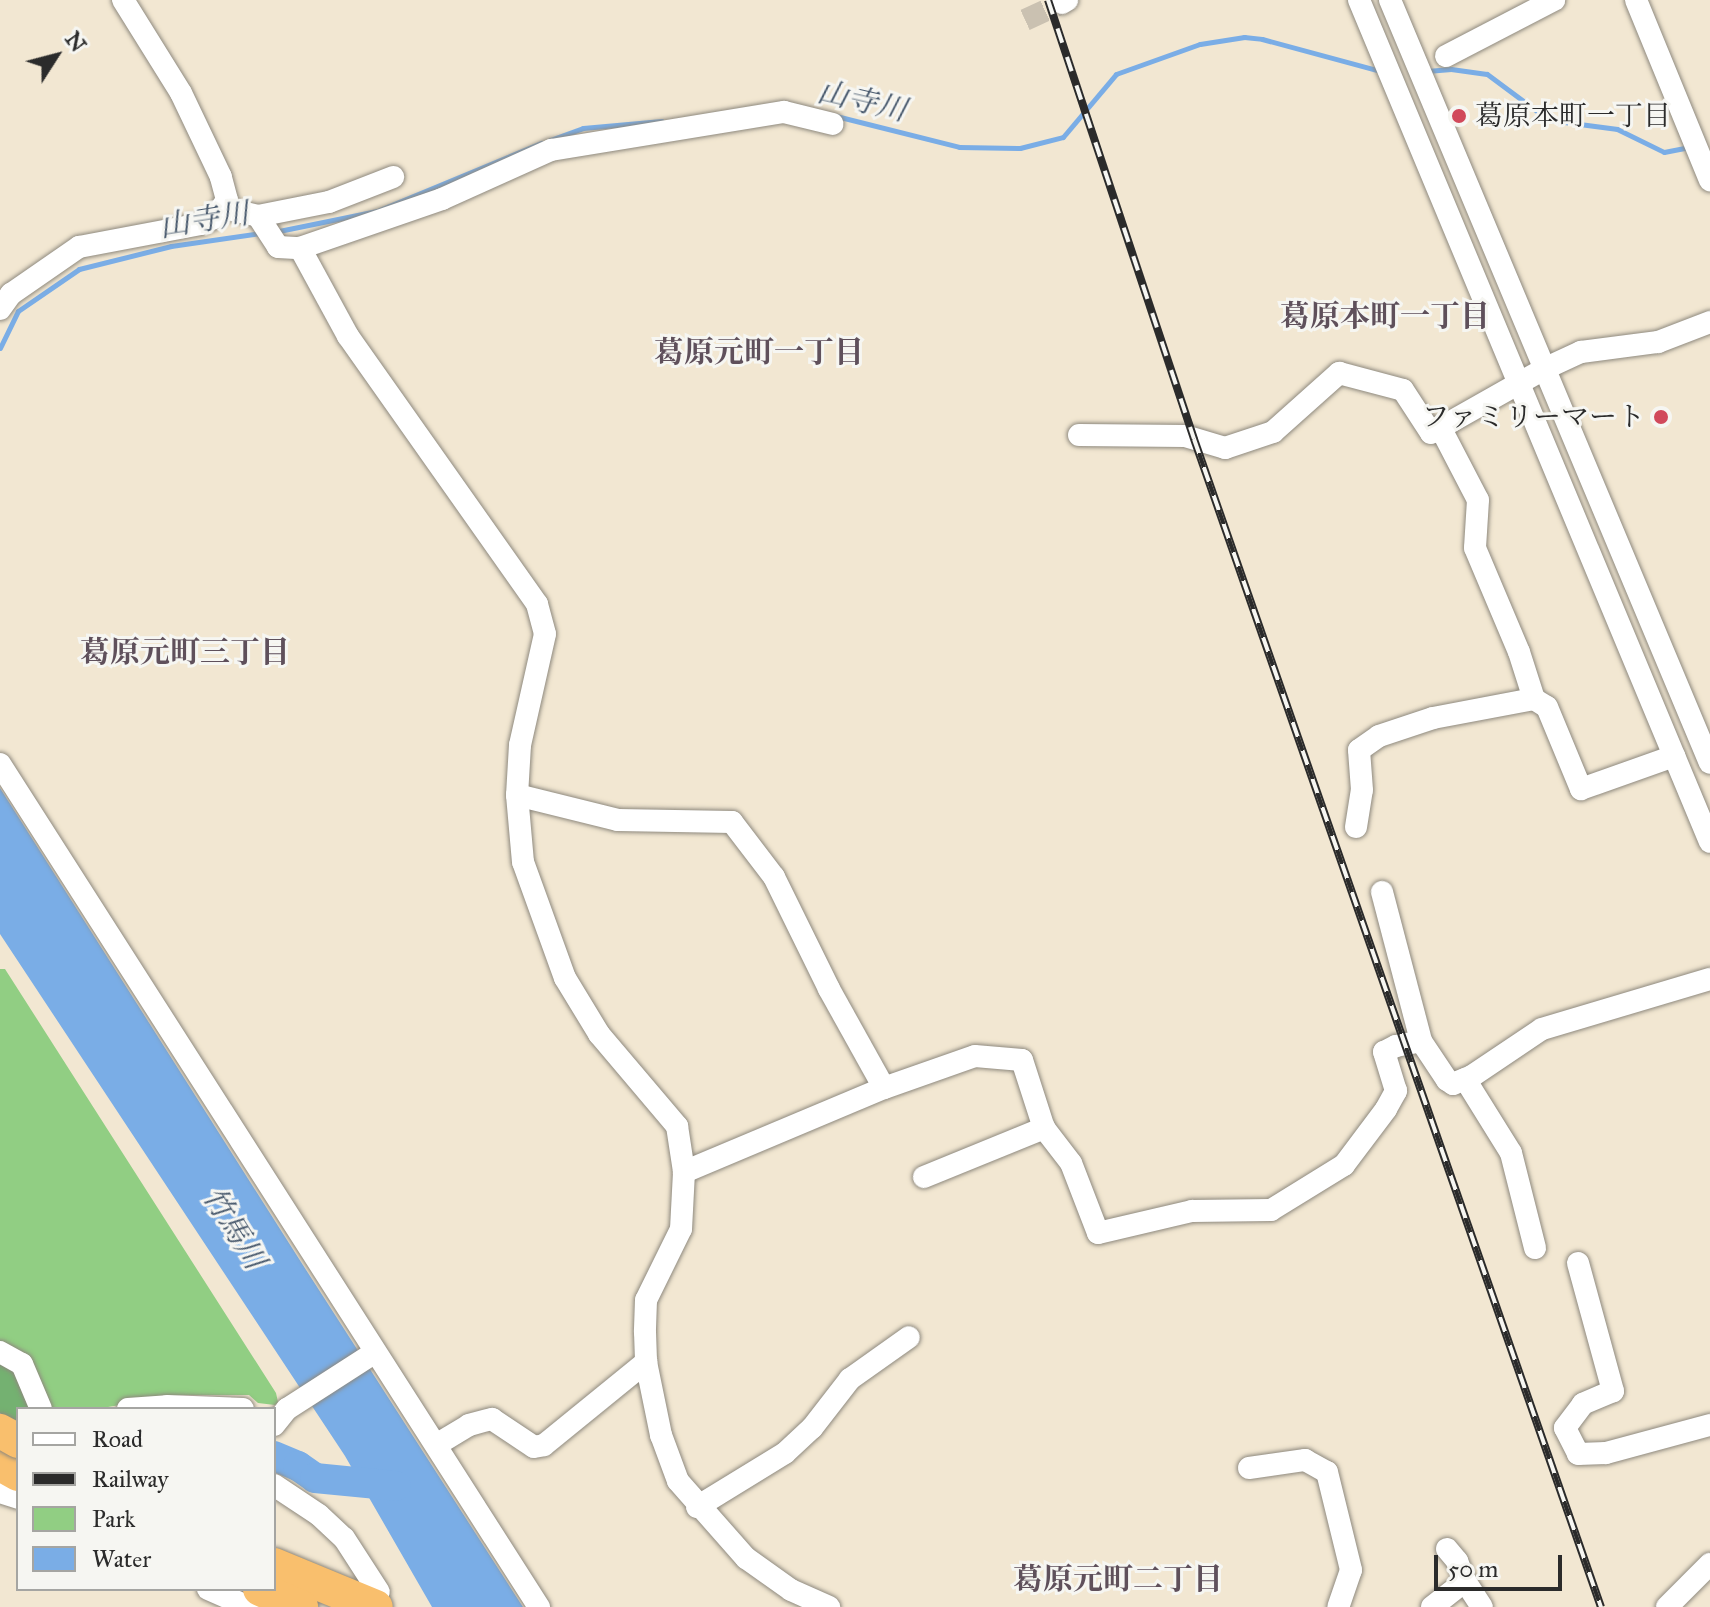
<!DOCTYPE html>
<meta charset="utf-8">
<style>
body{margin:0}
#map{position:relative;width:1710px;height:1607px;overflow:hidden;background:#f2e7d2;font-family:"IM FELL Great Primer","Noto Serif JP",serif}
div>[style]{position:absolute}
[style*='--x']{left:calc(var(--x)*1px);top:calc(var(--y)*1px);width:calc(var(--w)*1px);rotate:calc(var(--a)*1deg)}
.green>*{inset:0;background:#91ce83}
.forest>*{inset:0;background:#74b171}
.water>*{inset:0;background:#7aade6}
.stream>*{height:5px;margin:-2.5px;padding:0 2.5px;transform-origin:2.5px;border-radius:2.5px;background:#7aade6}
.river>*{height:30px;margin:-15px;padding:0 15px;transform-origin:15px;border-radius:15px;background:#7aade6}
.minor-tunnel>*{height:22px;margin-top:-11px;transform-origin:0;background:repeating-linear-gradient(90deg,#cac1b1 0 22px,transparent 0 33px)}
.roads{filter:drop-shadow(0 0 2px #8e897e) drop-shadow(0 0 2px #8e897e)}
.minor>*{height:22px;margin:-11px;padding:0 11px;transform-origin:11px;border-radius:11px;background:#fff}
.highway>*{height:34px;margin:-17px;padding:0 17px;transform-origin:17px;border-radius:17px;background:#f9bf6d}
.rail>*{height:8px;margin-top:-4px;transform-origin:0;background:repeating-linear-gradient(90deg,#f6f6f2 0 15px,#2b2b2b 0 30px);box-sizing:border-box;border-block:2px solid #2b2b2b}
.bridges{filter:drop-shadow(0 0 2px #8e897e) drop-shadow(0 0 2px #8e897e)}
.highway-bridge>*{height:34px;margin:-17px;padding:0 17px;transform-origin:17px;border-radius:17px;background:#f9bf6d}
.dots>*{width:22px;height:22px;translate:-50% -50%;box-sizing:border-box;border:4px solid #f6f6f2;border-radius:50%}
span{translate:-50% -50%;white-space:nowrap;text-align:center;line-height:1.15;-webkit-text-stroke:6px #f6f6f2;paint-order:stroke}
.poi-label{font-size:28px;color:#2b2b2b}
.left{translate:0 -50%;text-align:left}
.right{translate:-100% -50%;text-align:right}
.water-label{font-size:30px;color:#47586c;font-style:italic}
.neighbourhood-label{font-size:30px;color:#5f505b;font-weight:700}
.legend{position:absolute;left:16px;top:1407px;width:260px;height:184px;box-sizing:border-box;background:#f6f6f2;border:2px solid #a5a5a2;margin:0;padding:10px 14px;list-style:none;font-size:24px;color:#2b2b2b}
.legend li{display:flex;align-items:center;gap:16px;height:40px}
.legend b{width:40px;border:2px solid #a5a5a2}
.north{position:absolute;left:16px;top:16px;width:80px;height:80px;-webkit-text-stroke:6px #f6f6f2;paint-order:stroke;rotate:54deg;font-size:22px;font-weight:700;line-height:32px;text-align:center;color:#2b2b2b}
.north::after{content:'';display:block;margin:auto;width:28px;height:36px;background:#2b2b2b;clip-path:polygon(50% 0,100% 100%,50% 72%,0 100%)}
.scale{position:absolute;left:1434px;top:1555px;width:128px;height:36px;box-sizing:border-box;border:4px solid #2b2b2b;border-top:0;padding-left:10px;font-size:24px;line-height:28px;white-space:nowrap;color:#2b2b2b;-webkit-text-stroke:6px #f6f6f2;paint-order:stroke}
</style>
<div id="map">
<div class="green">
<i style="clip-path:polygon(0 969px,5px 969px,276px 1393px,278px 1402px,275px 1405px,258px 1403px,249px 1395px,181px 1395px,96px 1409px,51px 1409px,0 1346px)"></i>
</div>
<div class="forest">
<i style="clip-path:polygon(0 1359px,16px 1368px,33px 1409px,18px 1409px,18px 1423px,0 1413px)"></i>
</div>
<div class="water">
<i style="clip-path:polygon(0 788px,301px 1262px,523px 1607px,432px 1607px,345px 1456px,0 934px)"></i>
</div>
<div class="stream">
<i style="--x:1427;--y:71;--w:24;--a:-5"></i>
<i style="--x:1451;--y:69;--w:36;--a:8"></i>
<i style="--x:1487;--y:74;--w:77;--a:36.6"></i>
<i style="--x:1549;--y:120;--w:69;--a:7.5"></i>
<i style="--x:1617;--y:129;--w:52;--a:26.1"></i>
<i style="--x:1664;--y:152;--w:26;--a:-11"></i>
<i style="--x:836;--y:116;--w:127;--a:14.1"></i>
<i style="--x:959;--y:147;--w:61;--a:0.9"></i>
<i style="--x:1020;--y:148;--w:44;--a:-14.3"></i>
<i style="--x:1063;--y:137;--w:82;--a:-49.9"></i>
<i style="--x:1116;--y:74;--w:89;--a:-19.7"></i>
<i style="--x:1200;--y:44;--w:45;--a:-9"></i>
<i style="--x:1244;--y:37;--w:18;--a:6"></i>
<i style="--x:1262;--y:39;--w:123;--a:15.1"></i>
<i style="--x:550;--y:140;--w:35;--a:-20"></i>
<i style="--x:583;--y:128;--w:79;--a:-5.1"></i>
<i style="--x:274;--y:232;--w:105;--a:-11.5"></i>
<i style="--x:377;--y:211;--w:178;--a:-22.5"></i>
<i style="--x:0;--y:348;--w:41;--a:-64.1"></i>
<i style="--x:18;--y:311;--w:74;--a:-34.5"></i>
<i style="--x:79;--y:269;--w:95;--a:-14"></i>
<i style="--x:171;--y:246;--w:90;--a:-8.3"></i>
</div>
<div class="river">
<i style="--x:274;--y:1456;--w:26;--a:23"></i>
<i style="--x:298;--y:1466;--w:21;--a:35"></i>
<i style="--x:315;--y:1478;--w:81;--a:5.6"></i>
</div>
<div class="minor-tunnel">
<i style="--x:1025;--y:20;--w:41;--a:-24.7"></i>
</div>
<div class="roads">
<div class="minor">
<i style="--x:1359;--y:0;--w:912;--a:67.37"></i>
<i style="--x:1390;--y:0;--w:827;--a:67.25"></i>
<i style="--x:1636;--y:0;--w:195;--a:67.7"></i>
<i style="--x:1062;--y:3;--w:6;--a:-31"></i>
<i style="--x:1446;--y:56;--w:122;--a:-27.4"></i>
<i style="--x:224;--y:208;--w:35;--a:13"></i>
<i style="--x:258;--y:216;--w:37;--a:57"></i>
<i style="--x:278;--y:247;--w:22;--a:3"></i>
<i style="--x:300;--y:248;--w:150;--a:-19"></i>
<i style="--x:442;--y:199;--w:120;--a:-24.2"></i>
<i style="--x:551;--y:150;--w:236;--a:-9.3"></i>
<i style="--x:784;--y:112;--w:50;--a:13.8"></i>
<i style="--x:258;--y:216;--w:72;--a:-11.2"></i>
<i style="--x:329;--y:202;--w:69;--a:-21.3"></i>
<i style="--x:300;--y:248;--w:100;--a:61.4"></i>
<i style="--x:348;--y:336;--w:328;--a:54.8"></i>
<i style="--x:537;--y:604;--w:31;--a:75"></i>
<i style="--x:545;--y:634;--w:114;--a:102.7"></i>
<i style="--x:520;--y:745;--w:50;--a:93.4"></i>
<i style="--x:517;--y:795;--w:67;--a:84.9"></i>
<i style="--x:523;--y:862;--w:123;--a:70.1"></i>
<i style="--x:565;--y:978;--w:66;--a:58.7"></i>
<i style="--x:599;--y:1034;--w:121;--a:49.7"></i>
<i style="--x:677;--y:1126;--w:47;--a:81.3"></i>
<i style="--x:684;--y:1172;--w:57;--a:93"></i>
<i style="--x:681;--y:1229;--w:79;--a:116.2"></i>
<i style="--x:646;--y:1300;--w:32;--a:92"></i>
<i style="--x:645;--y:1332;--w:30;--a:88"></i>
<i style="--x:646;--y:1362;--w:75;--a:78.4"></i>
<i style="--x:661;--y:1435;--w:49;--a:69.7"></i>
<i style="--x:678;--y:1481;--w:103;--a:48.6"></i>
<i style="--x:746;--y:1558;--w:55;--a:35.4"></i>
<i style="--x:791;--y:1590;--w:42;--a:24.1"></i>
<i style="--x:0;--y:309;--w:19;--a:-54"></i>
<i style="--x:11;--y:294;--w:83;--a:-34.7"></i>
<i style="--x:79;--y:247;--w:124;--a:-10.7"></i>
<i style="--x:201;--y:224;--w:14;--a:-25"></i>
<i style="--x:214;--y:218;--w:22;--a:-54"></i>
<i style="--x:227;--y:200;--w:24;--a:-105"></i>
<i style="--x:221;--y:177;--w:93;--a:-115.5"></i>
<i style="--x:181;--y:93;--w:110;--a:-121.9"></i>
<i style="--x:1440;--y:427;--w:82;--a:62.5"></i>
<i style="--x:1478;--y:500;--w:48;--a:93.6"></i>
<i style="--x:1475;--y:548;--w:113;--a:67.1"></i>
<i style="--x:1519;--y:652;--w:49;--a:72.3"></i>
<i style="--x:1534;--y:699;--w:15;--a:32"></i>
<i style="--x:1547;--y:707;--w:89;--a:67.5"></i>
<i style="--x:1581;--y:789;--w:99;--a:-19.5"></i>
<i style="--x:1079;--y:435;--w:106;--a:0.5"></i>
<i style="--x:1185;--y:436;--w:42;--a:16.7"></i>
<i style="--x:1225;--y:448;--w:51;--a:-18.4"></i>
<i style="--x:1273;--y:432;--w:89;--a:-41.8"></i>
<i style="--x:1339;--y:373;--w:66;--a:14.9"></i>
<i style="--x:1403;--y:390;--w:51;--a:56.9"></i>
<i style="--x:1431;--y:433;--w:130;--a:-29.5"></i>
<i style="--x:1544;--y:369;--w:41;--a:-24.7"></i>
<i style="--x:1581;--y:352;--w:78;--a:-7.4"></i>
<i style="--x:1658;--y:342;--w:56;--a:-21"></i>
<i style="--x:0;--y:764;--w:1001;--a:57.41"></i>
<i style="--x:517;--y:795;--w:104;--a:13.9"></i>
<i style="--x:618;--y:820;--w:114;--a:1"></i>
<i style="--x:732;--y:822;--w:69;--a:52.6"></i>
<i style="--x:774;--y:877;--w:125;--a:63.8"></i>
<i style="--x:829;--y:989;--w:113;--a:60.9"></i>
<i style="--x:1356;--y:827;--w:37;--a:-81"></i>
<i style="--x:1362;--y:790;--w:40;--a:-94.3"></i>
<i style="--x:1359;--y:750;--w:24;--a:-35"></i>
<i style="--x:1379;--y:736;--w:57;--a:-18.4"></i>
<i style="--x:1433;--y:718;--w:103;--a:-10.7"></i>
<i style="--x:1382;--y:892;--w:154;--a:75.3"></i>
<i style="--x:1465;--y:1079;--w:87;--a:58.1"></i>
<i style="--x:1511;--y:1153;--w:98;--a:75.8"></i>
<i style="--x:684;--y:1172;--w:217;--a:-22.8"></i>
<i style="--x:884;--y:1088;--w:96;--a:-19.4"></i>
<i style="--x:975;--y:1056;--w:47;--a:4.9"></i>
<i style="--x:1022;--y:1060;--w:71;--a:72.1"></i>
<i style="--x:1044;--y:1128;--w:44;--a:52.4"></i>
<i style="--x:1071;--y:1163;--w:75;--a:68.9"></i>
<i style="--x:1098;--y:1233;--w:97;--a:-13.2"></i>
<i style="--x:1192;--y:1211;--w:79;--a:-0.7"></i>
<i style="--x:1271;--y:1210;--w:86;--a:-31.7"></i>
<i style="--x:1344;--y:1165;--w:70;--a:-53.1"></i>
<i style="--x:1386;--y:1109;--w:21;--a:-61"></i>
<i style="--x:1396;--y:1091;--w:41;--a:-107.1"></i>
<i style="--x:1384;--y:1052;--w:13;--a:-27"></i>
<i style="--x:1396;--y:1046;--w:25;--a:-11"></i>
<i style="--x:1421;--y:1041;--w:47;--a:56.3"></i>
<i style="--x:1447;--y:1080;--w:7;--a:34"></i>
<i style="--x:1453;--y:1084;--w:21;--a:-23"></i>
<i style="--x:1472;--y:1076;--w:84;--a:-33.9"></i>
<i style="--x:1542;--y:1029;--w:175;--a:-16.6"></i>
<i style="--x:924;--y:1177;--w:130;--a:-22.2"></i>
<i style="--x:1578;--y:1263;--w:133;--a:74.7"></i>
<i style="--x:1613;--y:1391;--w:33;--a:157"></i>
<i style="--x:1583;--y:1404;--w:30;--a:127"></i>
<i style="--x:1565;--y:1428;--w:29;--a:63"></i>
<i style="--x:1578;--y:1454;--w:28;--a:-2"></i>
<i style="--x:1606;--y:1453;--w:108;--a:-15.1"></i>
<i style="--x:0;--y:1352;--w:25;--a:29"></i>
<i style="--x:22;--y:1364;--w:49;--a:67.1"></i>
<i style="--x:128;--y:1409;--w:39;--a:-4"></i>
<i style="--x:167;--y:1406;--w:76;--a:2.3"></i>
<i style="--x:274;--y:1425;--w:21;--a:-51"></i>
<i style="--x:287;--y:1409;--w:103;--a:-32.8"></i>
<i style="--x:436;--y:1445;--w:39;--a:-31"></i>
<i style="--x:469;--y:1425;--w:24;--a:-15"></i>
<i style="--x:492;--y:1419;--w:50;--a:33.7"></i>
<i style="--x:534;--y:1447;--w:10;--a:-11"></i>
<i style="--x:544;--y:1445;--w:132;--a:-39.1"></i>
<i style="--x:1249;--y:1468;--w:57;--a:-8.1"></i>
<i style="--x:1305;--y:1460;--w:25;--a:29"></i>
<i style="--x:1327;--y:1472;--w:101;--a:76.2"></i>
<i style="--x:1351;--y:1570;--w:39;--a:109"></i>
<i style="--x:274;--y:1485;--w:54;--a:33.7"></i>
<i style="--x:319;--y:1515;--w:34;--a:43"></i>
<i style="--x:344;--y:1538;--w:64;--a:57.1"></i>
<i style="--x:0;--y:1492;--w:19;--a:18"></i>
<i style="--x:697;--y:1507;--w:103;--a:-31.5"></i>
<i style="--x:785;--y:1453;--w:37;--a:-43"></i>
<i style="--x:812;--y:1428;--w:62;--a:-52.2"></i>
<i style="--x:850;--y:1379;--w:72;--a:-35.4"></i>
<i style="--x:1447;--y:1549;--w:16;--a:50"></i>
<i style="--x:1457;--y:1561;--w:22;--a:68"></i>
<i style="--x:208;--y:1589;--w:45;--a:23.7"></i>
<i style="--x:1432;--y:1607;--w:42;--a:-38.2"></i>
<i style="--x:1465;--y:1581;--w:31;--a:57"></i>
<i style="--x:1667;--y:1607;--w:61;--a:-45"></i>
</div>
<div class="highway">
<i style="--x:0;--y:1464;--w:21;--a:29"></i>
<i style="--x:274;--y:1565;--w:110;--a:22.4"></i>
<i style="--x:260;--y:1589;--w:45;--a:23.7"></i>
</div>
</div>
<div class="rail">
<i style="--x:1048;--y:0;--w:463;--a:71.6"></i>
<i style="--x:1194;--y:439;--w:1237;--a:70.79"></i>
</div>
<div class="bridges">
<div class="highway-bridge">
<i style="--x:0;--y:1431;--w:21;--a:29"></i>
</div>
</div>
<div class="dots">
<i style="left:1459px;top:116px;background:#d1495b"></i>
<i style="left:1661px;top:417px;background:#d1495b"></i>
</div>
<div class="poi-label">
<span class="left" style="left:1475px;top:116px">葛原本町一丁目</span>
<span class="right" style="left:1645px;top:417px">ファミリーマート</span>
</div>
<div class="water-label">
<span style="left:862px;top:101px;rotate:13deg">山寺川</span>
<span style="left:204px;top:220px;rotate:-9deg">山寺川</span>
<span style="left:234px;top:1228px;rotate:58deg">竹馬川</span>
</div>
<div class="neighbourhood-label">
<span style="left:1385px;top:316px">葛原本町一丁目</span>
<span style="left:759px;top:352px">葛原元町一丁目</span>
<span style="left:185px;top:652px">葛原元町三丁目</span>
<span style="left:1118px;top:1579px">葛原元町二丁目</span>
</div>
<ul class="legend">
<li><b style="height:10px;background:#fff"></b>Road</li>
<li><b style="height:10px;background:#2b2b2b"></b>Railway</li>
<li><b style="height:22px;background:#91ce83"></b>Park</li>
<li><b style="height:22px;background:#7aade6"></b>Water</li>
</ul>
<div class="north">N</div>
<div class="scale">50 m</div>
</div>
